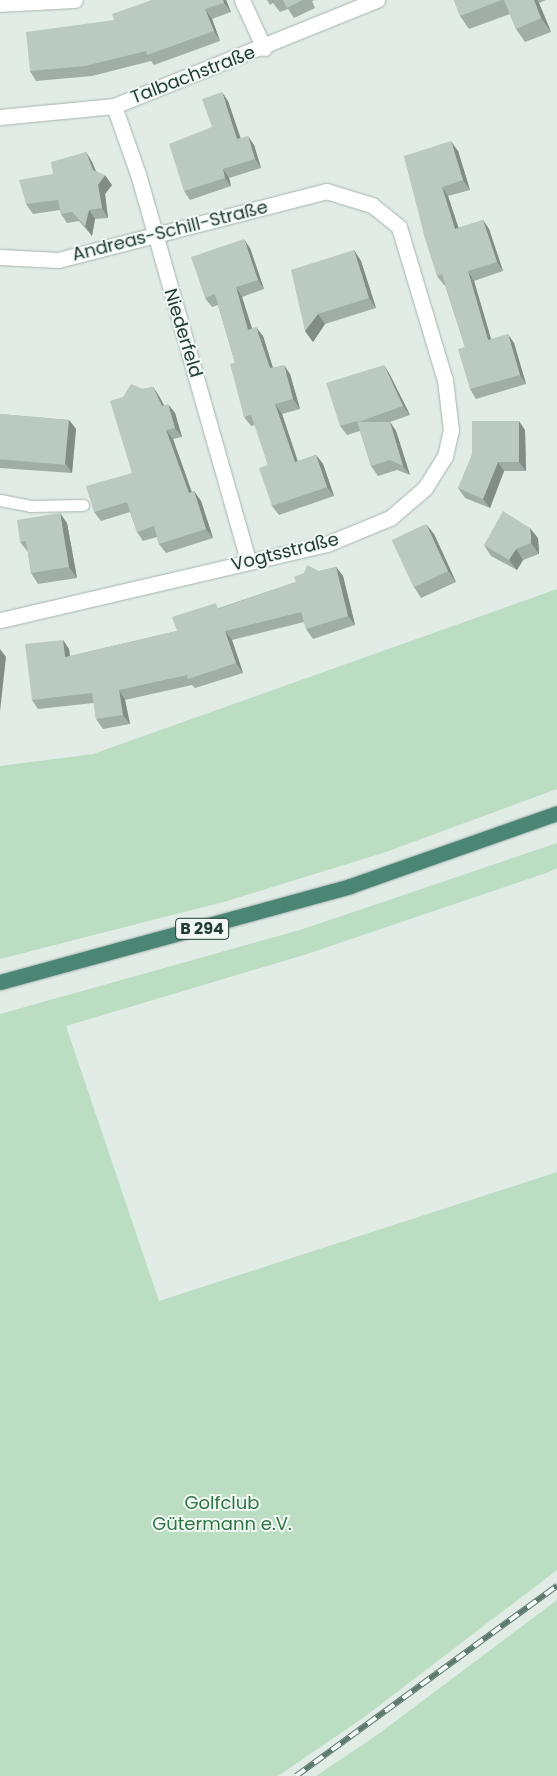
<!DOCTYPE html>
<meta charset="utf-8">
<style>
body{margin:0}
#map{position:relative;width:557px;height:1776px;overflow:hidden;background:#e2ece7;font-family:Poppins,sans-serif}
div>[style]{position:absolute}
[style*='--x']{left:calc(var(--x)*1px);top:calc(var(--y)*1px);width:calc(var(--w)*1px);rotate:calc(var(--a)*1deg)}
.green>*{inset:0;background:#bbddc1}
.roads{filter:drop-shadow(0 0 1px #a5b4ae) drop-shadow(0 0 1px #a5b4ae)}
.service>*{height:11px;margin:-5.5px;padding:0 5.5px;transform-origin:5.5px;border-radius:5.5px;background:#fff}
.minor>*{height:15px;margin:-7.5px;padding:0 7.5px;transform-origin:7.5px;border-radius:7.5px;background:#fff}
.tertiary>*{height:15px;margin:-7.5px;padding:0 7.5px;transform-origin:7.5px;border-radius:7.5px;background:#fff}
.trunk>*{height:15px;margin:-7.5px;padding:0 7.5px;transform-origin:7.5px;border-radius:7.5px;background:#4a8673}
.rail>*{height:5.5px;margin-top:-2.75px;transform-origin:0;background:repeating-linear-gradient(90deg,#f2f9f5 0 11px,#5c796f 0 22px);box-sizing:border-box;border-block:1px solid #5c796f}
.wall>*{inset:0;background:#a0aea7}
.shaded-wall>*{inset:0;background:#828d88}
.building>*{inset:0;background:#bacac2;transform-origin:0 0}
span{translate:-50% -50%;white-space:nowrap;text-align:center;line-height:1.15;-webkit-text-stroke:4px #f2f9f5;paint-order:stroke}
.shield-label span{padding:1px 4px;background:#f2f9f5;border:1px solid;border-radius:4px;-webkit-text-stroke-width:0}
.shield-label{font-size:16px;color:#223d34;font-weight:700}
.street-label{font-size:18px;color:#223d34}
.park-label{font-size:18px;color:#2c7442}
</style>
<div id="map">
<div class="green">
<i style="clip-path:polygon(557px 589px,557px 789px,386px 852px,227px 901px,0 959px,0 766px,93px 754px)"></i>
<i style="clip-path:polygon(557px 843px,557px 868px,549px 872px,304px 955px,66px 1026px,159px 1301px,557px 1172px,557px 1570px,363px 1718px,278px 1776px,0 1776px,0 1014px,303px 929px)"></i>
<i style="clip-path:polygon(557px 1600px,557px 1776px,316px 1776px,377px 1735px)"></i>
</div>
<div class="roads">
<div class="service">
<i style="--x:0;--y:500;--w:31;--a:11"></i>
<i style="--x:30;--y:506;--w:53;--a:-1.1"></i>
</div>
<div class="minor">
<i style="--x:242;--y:0;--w:53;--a:65.4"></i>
<i style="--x:0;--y:4;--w:75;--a:-3.1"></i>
<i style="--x:114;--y:106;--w:72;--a:70.6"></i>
<i style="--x:138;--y:174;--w:402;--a:74.1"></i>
<i style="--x:0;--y:257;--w:58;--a:3"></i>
<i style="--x:58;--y:260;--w:277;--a:-14.4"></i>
<i style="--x:326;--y:191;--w:48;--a:16.9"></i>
<i style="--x:372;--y:205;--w:35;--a:39"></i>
<i style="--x:399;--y:227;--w:160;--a:73.3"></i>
<i style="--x:445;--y:380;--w:50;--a:83.2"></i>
<i style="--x:451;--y:430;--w:27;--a:103"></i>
<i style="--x:445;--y:456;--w:38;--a:122"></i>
<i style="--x:425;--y:488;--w:46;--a:139.4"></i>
<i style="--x:390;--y:518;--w:68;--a:157.6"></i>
<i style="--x:327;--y:544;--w:336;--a:166.9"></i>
</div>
<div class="tertiary">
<i style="--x:0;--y:117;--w:115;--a:-5.5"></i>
<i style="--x:114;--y:106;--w:284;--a:-22"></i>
</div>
<div class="trunk">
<i style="--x:0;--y:982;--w:363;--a:-15.3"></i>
<i style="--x:350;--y:886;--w:219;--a:-19.4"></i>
</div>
</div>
<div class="rail">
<i style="--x:296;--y:1776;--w:323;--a:-36.1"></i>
</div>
<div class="wall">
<i style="clip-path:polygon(152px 0,226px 0,231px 12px,212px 19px,220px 41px,154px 65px,151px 61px,92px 76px,36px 81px,30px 71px,114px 20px)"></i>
<i style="clip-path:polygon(267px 0,315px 0,312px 1px,315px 8px,294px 18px,288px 9px,280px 12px,273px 3px,270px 5px)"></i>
<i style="clip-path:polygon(454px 0,546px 0,539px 3px,551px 32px,525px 42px,516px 29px,510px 14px,469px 29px,460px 16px)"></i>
<i style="clip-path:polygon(228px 101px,240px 138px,254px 145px,261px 168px,229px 178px,231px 186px,190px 200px,184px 191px,212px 127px)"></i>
<i style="clip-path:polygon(458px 151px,470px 190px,448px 196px,458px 228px,483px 220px,489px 229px,503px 271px,474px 281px,491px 339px,514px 343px,526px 384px,476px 399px,470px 389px,465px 347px,445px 285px,444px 285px,437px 276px,404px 156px)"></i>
<i style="clip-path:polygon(86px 152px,92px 162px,96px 171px,112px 185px,105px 194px,108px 218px,95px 219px,92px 236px,79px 221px,67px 223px,61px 214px,60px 210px,33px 214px,26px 204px,53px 174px)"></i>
<i style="clip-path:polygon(250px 248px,264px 289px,242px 297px,252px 328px,263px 336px,273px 368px,290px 374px,300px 409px,282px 414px,298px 461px,316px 455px,323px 464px,334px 496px,279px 515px,272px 506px,268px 465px,255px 425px,251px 426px,244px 417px,235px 363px,218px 305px,212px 307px,205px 298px)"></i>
<i style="clip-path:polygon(354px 250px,361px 261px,376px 308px,325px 324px,313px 342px,305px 331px)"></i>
<i style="clip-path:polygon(384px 365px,390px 375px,410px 415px,390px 422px,396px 431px,410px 475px,397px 470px,378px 476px,371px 466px,360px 431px,347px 435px,340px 426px)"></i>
<i style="clip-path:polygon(153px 387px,159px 396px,164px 405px,175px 413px,182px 437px,173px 439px,192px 492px,194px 491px,201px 501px,213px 538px,166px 553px,159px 544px,157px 537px,143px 541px,137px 532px,130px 512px,101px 521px,94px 512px,132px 473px,143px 389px)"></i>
<i style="clip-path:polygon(0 414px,69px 420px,76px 429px,72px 473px,0 468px)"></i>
<i style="clip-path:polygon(525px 430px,526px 471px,504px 471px,490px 508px,465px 498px,458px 488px)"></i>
<i style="clip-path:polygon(67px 523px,77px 578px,38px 584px,31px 573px,28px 552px,20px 542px)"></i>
<i style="clip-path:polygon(434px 534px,456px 582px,421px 598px,414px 587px)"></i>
<i style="clip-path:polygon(538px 538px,539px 554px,523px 560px,517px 570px,491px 556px,484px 545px)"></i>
<i style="clip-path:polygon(336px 567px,343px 576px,355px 625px,313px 639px,306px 629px,304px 622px,232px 640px,243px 673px,195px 688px,192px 685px,125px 700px,130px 724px,103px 729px,96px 719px,94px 703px,38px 709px,32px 700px,63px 640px,69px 649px,70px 656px,177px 631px,219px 608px,296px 582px,319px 571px)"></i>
</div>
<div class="shaded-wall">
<i style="clip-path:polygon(223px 0,226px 0,231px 12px,224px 3px)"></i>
<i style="clip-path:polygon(534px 0,537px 0,539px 3px,551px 32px,541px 18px)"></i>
<i style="clip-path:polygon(205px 9px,212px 19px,220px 41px,214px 31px)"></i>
<i style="clip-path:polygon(222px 92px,228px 101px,244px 148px,237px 139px)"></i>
<i style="clip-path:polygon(248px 136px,254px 145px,261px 168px,255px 159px)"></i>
<i style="clip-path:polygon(451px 141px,458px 151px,470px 190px,463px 180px)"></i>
<i style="clip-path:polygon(86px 152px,92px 162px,99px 179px,93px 170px)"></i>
<i style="clip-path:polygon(223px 169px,229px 178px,231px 186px,225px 178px)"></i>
<i style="clip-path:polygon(105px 175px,112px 185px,105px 194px,108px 218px,102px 208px,98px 185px)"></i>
<i style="clip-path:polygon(442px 187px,448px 196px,462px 238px,455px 229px)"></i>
<i style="clip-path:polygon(89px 210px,95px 219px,92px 236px,85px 226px)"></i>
<i style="clip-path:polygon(483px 220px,489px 229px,503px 271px,497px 262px)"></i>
<i style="clip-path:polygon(244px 239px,250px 248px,264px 289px,258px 280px)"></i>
<i style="clip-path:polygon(354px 250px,361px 261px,376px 308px,369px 298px)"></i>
<i style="clip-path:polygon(468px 271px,474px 281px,494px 349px,488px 340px)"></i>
<i style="clip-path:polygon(236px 287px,242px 297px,255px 339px,248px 330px)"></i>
<i style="clip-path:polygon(318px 314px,325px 324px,313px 342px,305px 331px)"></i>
<i style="clip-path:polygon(256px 327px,263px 336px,276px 378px,270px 368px)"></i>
<i style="clip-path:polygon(508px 334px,514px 343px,526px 384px,520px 375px)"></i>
<i style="clip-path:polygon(284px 365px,290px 374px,300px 409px,293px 399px)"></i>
<i style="clip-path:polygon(384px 365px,390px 375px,410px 415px,403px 406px)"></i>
<i style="clip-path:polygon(153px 387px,159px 396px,169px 415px,162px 406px)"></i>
<i style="clip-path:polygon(168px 404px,175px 413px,182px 437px,175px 428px)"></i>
<i style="clip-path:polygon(275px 404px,282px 414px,301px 472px,295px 462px)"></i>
<i style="clip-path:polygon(69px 420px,76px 429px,72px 473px,65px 463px)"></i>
<i style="clip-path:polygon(519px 421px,525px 430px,526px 471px,519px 462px)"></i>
<i style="clip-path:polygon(390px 422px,396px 431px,410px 475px,403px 466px)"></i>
<i style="clip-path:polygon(166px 430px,173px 439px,195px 502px,189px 493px)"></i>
<i style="clip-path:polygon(316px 455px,323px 464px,334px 496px,327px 487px)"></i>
<i style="clip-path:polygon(498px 462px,504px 471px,490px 508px,483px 499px)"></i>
<i style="clip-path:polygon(194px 491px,201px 501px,213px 538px,206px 529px)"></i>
<i style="clip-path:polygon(60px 513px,67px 523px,77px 578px,69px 567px)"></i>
<i style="clip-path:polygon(426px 524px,434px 534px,456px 582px,448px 571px)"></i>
<i style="clip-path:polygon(530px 528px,538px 538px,539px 554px,531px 543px)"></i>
<i style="clip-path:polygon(516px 549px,523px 560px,517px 570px,509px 560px)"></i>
<i style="clip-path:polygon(336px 567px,343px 576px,355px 625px,348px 616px)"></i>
<i style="clip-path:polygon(225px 631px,232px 640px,243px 673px,236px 663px)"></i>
<i style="clip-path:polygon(63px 640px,69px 649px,71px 666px,65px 657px)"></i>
<i style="clip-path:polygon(0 649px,6px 657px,0 711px)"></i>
<i style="clip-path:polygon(119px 690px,125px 700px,130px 724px,123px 715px)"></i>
</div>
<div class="building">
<i style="clip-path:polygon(152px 0,223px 0,224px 3px,205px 9px,214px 31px,147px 55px,146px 51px,85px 66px,30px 71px,26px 32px,114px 20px,112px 14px)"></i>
<i style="clip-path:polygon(283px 0,302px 0,287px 8px)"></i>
<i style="clip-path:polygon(454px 0,502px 0,460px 16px)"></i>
<i style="clip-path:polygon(504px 0,534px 0,541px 18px,516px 29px)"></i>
<i style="clip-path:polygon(222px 92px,237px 139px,248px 136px,255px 159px,223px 169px,225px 178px,184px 191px,169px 144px,212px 127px,202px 99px)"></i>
<i style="clip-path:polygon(451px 141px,463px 180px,442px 187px,455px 229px,483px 220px,497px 262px,468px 271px,488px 340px,508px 334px,520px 375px,470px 389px,458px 349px,465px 347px,442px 274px,437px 276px,425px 239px,404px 156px)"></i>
<i style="clip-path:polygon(86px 152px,93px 170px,105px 175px,98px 185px,102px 208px,89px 210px,85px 226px,72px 212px,61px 214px,58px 200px,26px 204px,19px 180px,53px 174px,51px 162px)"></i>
<i style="clip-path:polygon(244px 239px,258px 280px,236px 287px,248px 330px,256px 327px,270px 368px,284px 365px,293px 399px,275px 404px,295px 462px,316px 455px,327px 487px,272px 506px,259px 468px,268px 465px,251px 415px,244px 417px,230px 364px,235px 363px,215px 294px,205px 298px,191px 257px)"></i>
<i style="clip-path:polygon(354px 250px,369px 298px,318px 314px,305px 331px,291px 270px)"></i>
<i style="clip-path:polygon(384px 365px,403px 406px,358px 422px,390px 422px,403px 466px,390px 460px,371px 466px,357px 421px,340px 426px,326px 383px)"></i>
<i style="clip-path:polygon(131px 384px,143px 389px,153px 387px,162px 406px,168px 404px,175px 428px,166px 430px,189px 493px,194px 491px,206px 529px,159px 544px,154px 526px,137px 532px,127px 502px,94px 512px,86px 486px,132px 473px,110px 401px,123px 397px)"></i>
<i style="left:0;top:414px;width:69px;height:45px;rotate:5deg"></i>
<i style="clip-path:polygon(472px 421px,519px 421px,519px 462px,498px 462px,483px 499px,458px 488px,472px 454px)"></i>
<i style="clip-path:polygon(503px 511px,530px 528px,531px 543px,516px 549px,509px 560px,484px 545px)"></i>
<i style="clip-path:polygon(60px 513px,69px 567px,31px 573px,26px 541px,20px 542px,17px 520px)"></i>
<i style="left:426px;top:524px;width:52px;height:38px;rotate:65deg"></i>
<i style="clip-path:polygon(307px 565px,319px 571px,336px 567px,348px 616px,306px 629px,301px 612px,225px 631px,236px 663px,188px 679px,187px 675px,119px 690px,123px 715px,96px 719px,92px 693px,32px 700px,25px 644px,63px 640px,65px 657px,177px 631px,172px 617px,216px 603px,218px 609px,296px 582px,294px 577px,304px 573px)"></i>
</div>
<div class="shield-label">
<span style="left:202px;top:929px">B 294</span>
</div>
<div class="street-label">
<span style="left:193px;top:75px;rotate:-21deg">Talbachstraße</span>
<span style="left:170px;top:231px;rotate:-14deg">Andreas-Schill-Straße</span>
<span style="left:183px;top:333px;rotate:73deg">Niederfeld</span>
<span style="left:285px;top:552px;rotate:-14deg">Vogtsstraße</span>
</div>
<div class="park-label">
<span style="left:222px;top:1514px">Golfclub<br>Gütermann e.V.</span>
</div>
</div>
